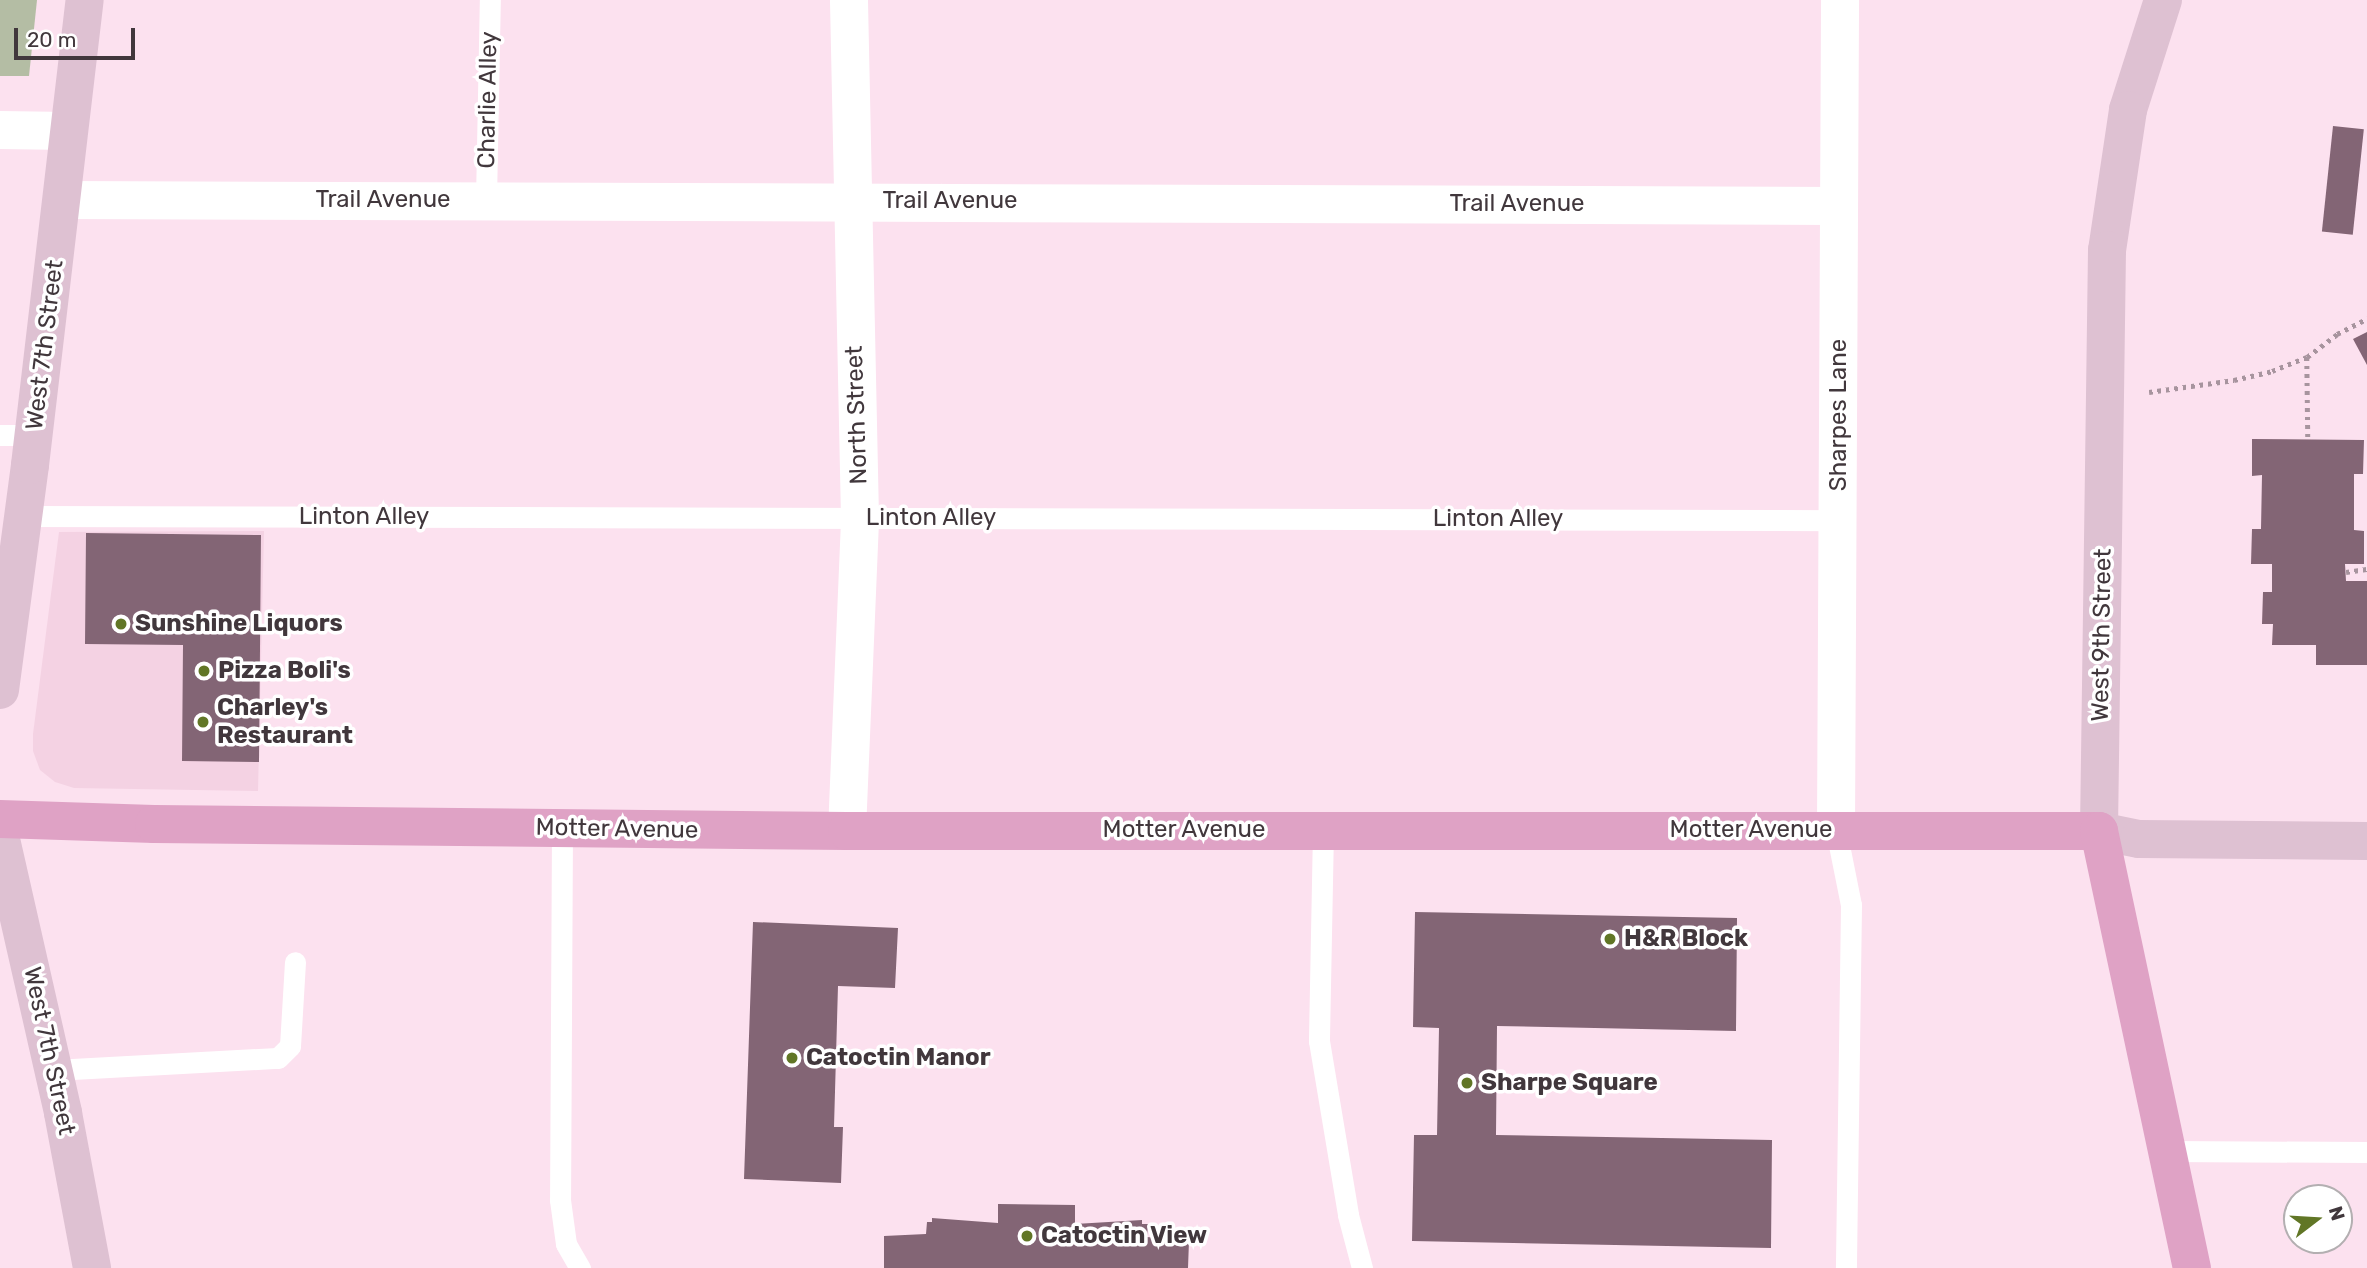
<!DOCTYPE html>
<style>
body{margin:0}
#map{position:relative;width:2367px;height:1268px;overflow:hidden;background:#fce1ef;font-family:Rubik,sans-serif}
div>[style]{position:absolute}
[style*='--x']{left:calc(var(--x)*1px);top:calc(var(--y)*1px);width:calc(var(--w)*1px);rotate:calc(var(--a)*1deg)}
.built>*{inset:0;background:#f4d2e3}
.green>*{inset:0;background:#b4bda4}
.building>*{inset:0;background:#836575;transform-origin:0 0}
.path>*{height:4.5px;margin-top:-2.25px;transform-origin:0;background:repeating-linear-gradient(90deg,#a7949e 0 3.5px,transparent 0 8.5px)}
.lane>*{height:21px;margin:-10.5px;padding:0 10.5px;transform-origin:10.5px;border-radius:10.5px;background:#fff}
.street>*{height:38px;margin:-19px;padding:0 19px;transform-origin:19px;border-radius:19px;background:#fff}
.secondary>*{height:38px;margin:-19px;padding:0 19px;transform-origin:19px;border-radius:19px;background:#dec1d2}
.primary>*{height:38px;margin:-19px;padding:0 19px;transform-origin:19px;border-radius:19px;background:#dfa2c5}
.dots>*{width:19px;height:19px;translate:-50% -50%;box-sizing:border-box;border:4px solid #fff;border-radius:50%}
span{translate:-50% -50%;white-space:nowrap;text-align:center;line-height:1.15;-webkit-text-stroke:7px #fff;paint-order:stroke}
.street-label{font-size:24px;color:#41373c}
.poi-label{font-size:24px;color:#41373c;font-weight:700}
.left{translate:0 -50%;text-align:left}
.north{position:absolute;left:2283px;top:1184px;width:70px;height:70px;box-sizing:border-box;background:#fff;border:2px solid #b3afb1;border-radius:50%;rotate:73deg;font-size:19px;font-weight:700;line-height:28px;text-align:center;color:#41373c}
.north::after{content:'';display:block;margin:auto;width:24px;height:32px;background:#617626;clip-path:polygon(50% 0,100% 100%,50% 72%,0 100%)}
.scale{position:absolute;left:14px;top:28px;width:121px;height:32px;box-sizing:border-box;border:4px solid #41373c;border-top:0;padding-left:9px;font-size:21px;line-height:24px;white-space:nowrap;color:#41373c;-webkit-text-stroke:5px #fff;paint-order:stroke}
</style>
<div id="map">
<div class="built">
<i style="clip-path:polygon(264px 531px,258px 791px,74px 788px,55px 782px,40px 770px,33px 751px,33px 734px,59px 532px)"></i>
</div>
<div class="green">
<i style="clip-path:polygon(0 0,37px 0,29px 76px,0 76px)"></i>
</div>
<div class="building">
<i style="left:2333px;top:126px;width:31px;height:106px;rotate:6deg"></i>
<i style="clip-path:polygon(2367px 332px,2367px 365px,2353px 339px)"></i>
<i style="clip-path:polygon(2252px 439px,2364px 440px,2363px 474px,2354px 474px,2354px 530px,2364px 531px,2364px 564px,2345px 564px,2346px 581px,2367px 581px,2367px 665px,2316px 665px,2316px 645px,2272px 645px,2273px 624px,2262px 624px,2263px 592px,2272px 592px,2272px 564px,2251px 564px,2252px 529px,2261px 529px,2262px 475px,2252px 476px)"></i>
<i style="clip-path:polygon(86px 533px,261px 535px,259px 762px,182px 761px,183px 645px,85px 644px)"></i>
<i style="clip-path:polygon(1415px 912px,1737px 918px,1736px 1031px,1497px 1026px,1496px 1135px,1772px 1140px,1771px 1248px,1412px 1241px,1414px 1135px,1437px 1135px,1439px 1028px,1413px 1027px)"></i>
<i style="clip-path:polygon(753px 922px,898px 928px,895px 988px,838px 986px,834px 1127px,843px 1127px,841px 1183px,744px 1179px)"></i>
<i style="clip-path:polygon(998px 1204px,1075px 1205px,1075px 1224px,1142px 1220px,1142px 1224px,1148px 1224px,1147px 1237px,1189px 1241px,1188px 1268px,884px 1268px,884px 1236px,926px 1234px,927px 1222px,932px 1222px,932px 1218px,998px 1223px)"></i>
</div>
<div class="path">
<i style="--x:2307;--y:357;--w:82;--a:89.3"></i>
<i style="--x:2149;--y:392;--w:86;--a:-8"></i>
<i style="--x:2234;--y:380;--w:39;--a:-13"></i>
<i style="--x:2272;--y:371;--w:38;--a:-22"></i>
<i style="--x:2307;--y:357;--w:38;--a:-37"></i>
<i style="--x:2337;--y:334;--w:34;--a:-27"></i>
<i style="--x:2346;--y:572;--w:21;--a:-8"></i>
</div>
<div class="lane">
<i style="--x:486;--y:200;--w:200;--a:-88.9"></i>
<i style="--x:0;--y:435;--w:34;--a:0"></i>
<i style="--x:21;--y:516;--w:1819;--a:0.13"></i>
<i style="--x:562;--y:828;--w:372;--a:90.3"></i>
<i style="--x:560;--y:1200;--w:44;--a:82.2"></i>
<i style="--x:566;--y:1244;--w:28;--a:60"></i>
<i style="--x:1323;--y:830;--w:211;--a:91.1"></i>
<i style="--x:1319;--y:1041;--w:176;--a:80.5"></i>
<i style="--x:1348;--y:1215;--w:55;--a:75.2"></i>
<i style="--x:1836;--y:830;--w:76;--a:78.7"></i>
<i style="--x:1851;--y:905;--w:363;--a:90.8"></i>
<i style="--x:54;--y:1070;--w:224;--a:-3.1"></i>
<i style="--x:278;--y:1058;--w:17;--a:-45"></i>
<i style="--x:290;--y:1046;--w:84;--a:-86.6"></i>
<i style="--x:2167;--y:1151;--w:200;--a:0.3"></i>
</div>
<div class="street">
<i style="--x:0;--y:130;--w:69;--a:0.8"></i>
<i style="--x:63;--y:200;--w:1775;--a:0.19"></i>
<i style="--x:1836;--y:830;--w:830;--a:-89.72"></i>
<i style="--x:847;--y:831;--w:313;--a:-87.6"></i>
<i style="--x:860;--y:518;--w:518;--a:-91.22"></i>
</div>
<div class="secondary">
<i style="--x:2163;--y:0;--w:115;--a:107.7"></i>
<i style="--x:2128;--y:110;--w:142;--a:98.5"></i>
<i style="--x:2107;--y:250;--w:581;--a:90.79"></i>
<i style="--x:2099;--y:831;--w:41;--a:11.3"></i>
<i style="--x:2139;--y:839;--w:228;--a:0.5"></i>
<i style="--x:0;--y:690;--w:227;--a:-82.4"></i>
<i style="--x:30;--y:465;--w:468;--a:-83.3"></i>
<i style="--x:0;--y:835;--w:285;--a:77.2"></i>
<i style="--x:63;--y:1113;--w:158;--a:79.4"></i>
</div>
<div class="primary">
<i style="--x:0;--y:819;--w:154;--a:1.9"></i>
<i style="--x:154;--y:824;--w:693;--a:0.58"></i>
<i style="--x:847;--y:831;--w:1252;--a:0"></i>
<i style="--x:2099;--y:831;--w:447;--a:78"></i>
</div>
<div class="dots">
<i style="left:121px;top:624px;background:#617626"></i>
<i style="left:204px;top:671px;background:#617626"></i>
<i style="left:203px;top:722px;background:#617626"></i>
<i style="left:1610px;top:939px;background:#617626"></i>
<i style="left:792px;top:1058px;background:#617626"></i>
<i style="left:1467px;top:1083px;background:#617626"></i>
<i style="left:1027px;top:1236px;background:#617626"></i>
</div>
<div class="street-label">
<span style="left:488px;top:100px;rotate:-89deg">Charlie Alley</span>
<span style="left:383px;top:200px">Trail Avenue</span>
<span style="left:950px;top:201px">Trail Avenue</span>
<span style="left:1517px;top:204px">Trail Avenue</span>
<span style="left:45px;top:345px;rotate:-83deg">West 7th Street</span>
<span style="left:857px;top:415px;rotate:-92deg">North Street</span>
<span style="left:1839px;top:415px;rotate:-90deg">Sharpes Lane</span>
<span style="left:364px;top:517px">Linton Alley</span>
<span style="left:931px;top:518px">Linton Alley</span>
<span style="left:1498px;top:519px">Linton Alley</span>
<span style="left:2102px;top:635px;rotate:-89deg">West 9th Street</span>
<span style="left:617px;top:829px;rotate:1deg">Motter Avenue</span>
<span style="left:1184px;top:830px">Motter Avenue</span>
<span style="left:1751px;top:830px">Motter Avenue</span>
<span style="left:49px;top:1051px;rotate:78deg">West 7th Street</span>
</div>
<div class="poi-label">
<span class="left" style="left:135px;top:624px">Sunshine Liquors</span>
<span class="left" style="left:218px;top:671px">Pizza Boli's</span>
<span class="left" style="left:217px;top:722px">Charley's<br>Restaurant</span>
<span class="left" style="left:1624px;top:939px">H&amp;R Block</span>
<span class="left" style="left:806px;top:1058px">Catoctin Manor</span>
<span class="left" style="left:1481px;top:1083px">Sharpe Square</span>
<span class="left" style="left:1041px;top:1236px">Catoctin View</span>
</div>
<div class="north">N</div>
<div class="scale">20 m</div>
</div>
